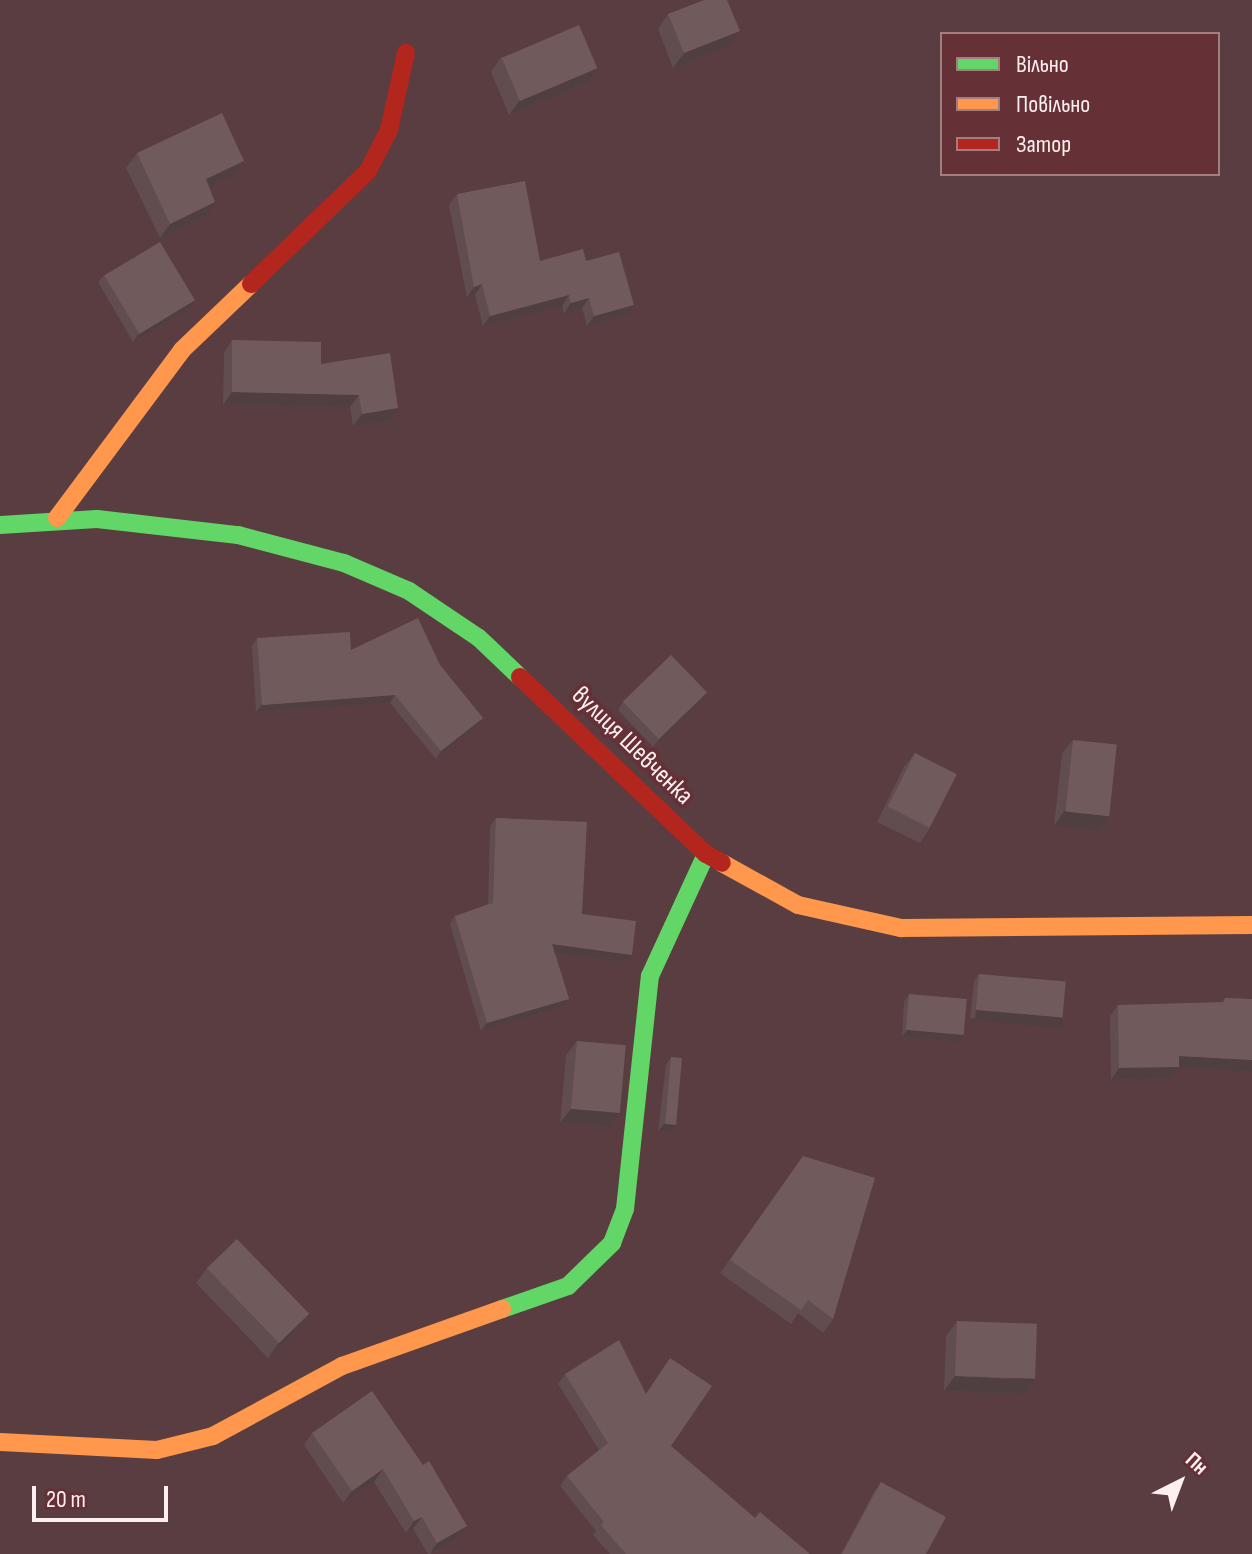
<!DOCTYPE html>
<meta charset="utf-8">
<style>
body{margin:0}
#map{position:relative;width:1252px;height:1554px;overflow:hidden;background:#593d40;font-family:"Sofia Sans Condensed",sans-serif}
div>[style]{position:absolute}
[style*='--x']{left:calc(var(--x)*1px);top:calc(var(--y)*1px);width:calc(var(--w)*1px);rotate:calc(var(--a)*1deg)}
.fast>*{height:18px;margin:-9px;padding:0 9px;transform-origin:9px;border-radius:9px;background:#63d668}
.slow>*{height:18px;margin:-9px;padding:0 9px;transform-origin:9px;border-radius:9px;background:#ff974d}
.jam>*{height:18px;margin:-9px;padding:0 9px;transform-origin:9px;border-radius:9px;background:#b3261e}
.wall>*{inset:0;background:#614d4f}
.shaded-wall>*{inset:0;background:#4f3f40;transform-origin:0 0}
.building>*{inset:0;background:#715a5c;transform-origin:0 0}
span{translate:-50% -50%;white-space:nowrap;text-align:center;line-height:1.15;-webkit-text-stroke:8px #653136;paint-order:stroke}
.street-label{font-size:26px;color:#fef0f1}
.legend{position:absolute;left:940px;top:32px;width:280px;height:144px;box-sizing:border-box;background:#653136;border:2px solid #a27d81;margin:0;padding:10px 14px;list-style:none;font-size:24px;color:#fef0f1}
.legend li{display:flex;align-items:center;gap:16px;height:40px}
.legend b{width:40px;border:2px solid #a27d81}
.north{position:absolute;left:1140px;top:1442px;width:80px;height:80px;-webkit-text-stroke:6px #653136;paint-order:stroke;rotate:42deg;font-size:22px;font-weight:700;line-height:32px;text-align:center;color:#fef0f1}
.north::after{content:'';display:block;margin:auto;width:28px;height:36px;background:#fef0f1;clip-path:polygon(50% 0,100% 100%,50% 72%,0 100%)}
.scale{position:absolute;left:32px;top:1486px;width:136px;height:36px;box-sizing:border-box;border:4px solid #fef0f1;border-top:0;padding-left:10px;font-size:24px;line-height:28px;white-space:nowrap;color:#fef0f1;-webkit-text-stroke:6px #653136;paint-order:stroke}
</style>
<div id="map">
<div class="fast">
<i style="--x:0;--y:525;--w:97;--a:-3.5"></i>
<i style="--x:97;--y:519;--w:142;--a:6.5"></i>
<i style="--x:238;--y:535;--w:110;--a:14.8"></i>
<i style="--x:344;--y:563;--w:71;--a:23.3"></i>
<i style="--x:409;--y:591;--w:84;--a:33.9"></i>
<i style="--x:479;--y:638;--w:57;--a:43.6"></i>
<i style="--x:502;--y:1309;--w:70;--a:-19.2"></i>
<i style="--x:568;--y:1286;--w:62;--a:-44.3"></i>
<i style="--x:612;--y:1243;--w:36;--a:-69"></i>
<i style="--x:625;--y:1209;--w:234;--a:-83.9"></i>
<i style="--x:650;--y:976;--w:134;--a:-65.3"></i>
</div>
<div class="slow">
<i style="--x:57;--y:518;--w:209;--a:-53.3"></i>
<i style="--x:182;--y:350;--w:95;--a:-43.7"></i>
<i style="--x:722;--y:863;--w:87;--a:28.9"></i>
<i style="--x:798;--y:905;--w:106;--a:12.6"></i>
<i style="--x:901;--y:928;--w:351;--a:-0.5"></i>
<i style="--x:0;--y:1442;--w:157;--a:2.9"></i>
<i style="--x:157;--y:1450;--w:58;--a:-14"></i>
<i style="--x:213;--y:1436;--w:147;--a:-28.5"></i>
<i style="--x:342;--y:1366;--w:170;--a:-19.6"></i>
</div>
<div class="jam">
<i style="--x:251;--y:284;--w:163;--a:-44"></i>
<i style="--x:368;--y:171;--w:46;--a:-62.9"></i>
<i style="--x:389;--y:130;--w:79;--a:-77.6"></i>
<i style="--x:520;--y:677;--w:257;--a:43.6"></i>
<i style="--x:706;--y:854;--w:18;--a:29"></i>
</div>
<div class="wall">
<i style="clip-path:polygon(668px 14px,729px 46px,673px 68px,658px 29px)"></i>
<i style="clip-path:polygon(501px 57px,587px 83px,509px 115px,491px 72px)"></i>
<i style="clip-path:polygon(137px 153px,244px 161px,233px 175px,209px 187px,205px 217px,160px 238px,126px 168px)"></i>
<i style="clip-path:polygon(457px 194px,540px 261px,627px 315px,587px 326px,582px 308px,564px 314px,562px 306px,483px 326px,475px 295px,467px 298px,449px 205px)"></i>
<i style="clip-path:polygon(104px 275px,190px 308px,133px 342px,98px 282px)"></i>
<i style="clip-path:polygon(232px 340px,321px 364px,390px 421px,353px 426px,350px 407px,223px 405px,224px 353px)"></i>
<i style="clip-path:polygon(257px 638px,351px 650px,440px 665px,483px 718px,477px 725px,436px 759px,390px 703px,256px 712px,252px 646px)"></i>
<i style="clip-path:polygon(702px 700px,653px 747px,618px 710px,623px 702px)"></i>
<i style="clip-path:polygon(1073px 740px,1108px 816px,1098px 831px,1054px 826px,1062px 754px)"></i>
<i style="clip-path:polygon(915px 753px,930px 828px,920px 843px,877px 822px,904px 767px)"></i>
<i style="clip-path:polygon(496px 818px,626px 962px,555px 953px,569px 999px,563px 1006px,481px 1031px,450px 924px,455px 916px,488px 904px,490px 826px)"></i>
<i style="clip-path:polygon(979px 974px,1063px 1018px,1058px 1026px,970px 1018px,974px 981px)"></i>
<i style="clip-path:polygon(909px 994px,959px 1042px,902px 1037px,904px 1002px)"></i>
<i style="clip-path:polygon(1225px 998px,1252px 999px,1252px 1072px,1179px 1068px,1171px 1078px,1111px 1080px,1110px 1016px,1118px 1005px,1221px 1003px)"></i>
<i style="clip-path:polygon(577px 1041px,619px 1112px,609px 1127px,560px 1123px,566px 1055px)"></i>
<i style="clip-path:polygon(671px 1057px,676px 1125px,670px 1132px,658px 1131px,666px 1065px)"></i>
<i style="clip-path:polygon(803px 1156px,833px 1319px,823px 1333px,798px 1313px,791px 1324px,720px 1273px)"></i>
<i style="clip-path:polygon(207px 1268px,309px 1314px,298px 1329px,268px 1358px,196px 1283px)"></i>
<i style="clip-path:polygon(957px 1321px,1025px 1394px,944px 1391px,946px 1336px)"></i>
<i style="clip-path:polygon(565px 1374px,671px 1446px,755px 1518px,810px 1554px,610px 1554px,593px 1535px,596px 1531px,560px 1486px,567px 1476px,599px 1450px,558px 1384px)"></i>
<i style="clip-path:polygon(312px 1433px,423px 1465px,467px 1526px,459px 1538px,431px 1554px,428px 1554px,413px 1529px,406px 1533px,374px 1482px,343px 1503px,304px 1445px)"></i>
<i style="clip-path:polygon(881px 1482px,926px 1554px,841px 1554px,874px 1492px)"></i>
</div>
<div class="shaded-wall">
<i style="clip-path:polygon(740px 31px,729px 46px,673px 68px,684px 53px)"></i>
<i style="clip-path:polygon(597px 68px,587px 83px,509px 115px,520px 100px)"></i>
<i style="clip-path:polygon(244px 161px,233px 175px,196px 194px,206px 179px)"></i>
<i style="clip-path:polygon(215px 202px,205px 217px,160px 238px,170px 224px)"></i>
<i style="clip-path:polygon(482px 284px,475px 295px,467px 298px,474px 287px)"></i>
<i style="clip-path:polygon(569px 295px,562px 306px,483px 326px,490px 316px)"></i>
<i style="clip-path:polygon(589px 298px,582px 308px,564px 314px,571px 303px)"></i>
<i style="clip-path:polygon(195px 300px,190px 308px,133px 342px,138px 335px)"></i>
<i style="clip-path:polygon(634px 305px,627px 315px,587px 326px,594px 316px)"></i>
<i style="clip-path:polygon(232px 392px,359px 395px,350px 407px,223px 405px)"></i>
<i style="clip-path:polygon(398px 408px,390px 421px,353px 426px,362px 414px)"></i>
<i style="clip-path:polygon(707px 692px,702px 700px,653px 747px,659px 739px)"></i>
<i style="clip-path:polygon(395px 695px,390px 703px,256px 712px,262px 705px)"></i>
<i style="clip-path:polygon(483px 718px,477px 725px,436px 759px,441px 751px)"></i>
<i style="clip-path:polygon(1064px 811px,1108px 816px,1098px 831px,1054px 826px)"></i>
<i style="clip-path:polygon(552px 944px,632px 955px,626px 962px,547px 952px)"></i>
<i style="clip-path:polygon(569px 999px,563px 1006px,481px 1031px,487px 1023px)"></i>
<i style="left:976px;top:1010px;width:87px;height:10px;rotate:5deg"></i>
<i style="clip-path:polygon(907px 1030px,964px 1034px,959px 1042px,902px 1037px)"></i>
<i style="clip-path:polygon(1179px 1056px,1252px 1060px,1252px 1072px,1179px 1068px,1171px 1078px,1111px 1080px,1119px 1068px)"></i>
<i style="clip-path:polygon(571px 1109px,619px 1112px,609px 1127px,560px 1123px)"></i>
<i style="clip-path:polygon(664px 1124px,676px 1125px,670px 1132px,658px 1131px)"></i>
<i style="clip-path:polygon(309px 1314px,298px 1329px,268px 1358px,278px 1344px)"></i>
<i style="clip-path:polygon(955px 1376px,1035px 1380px,1025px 1394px,944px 1391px)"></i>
<i style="clip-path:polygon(383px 1469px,374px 1482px,343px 1503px,352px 1491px)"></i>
<i style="clip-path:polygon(422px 1517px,413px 1529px,406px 1533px,414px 1521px)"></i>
<i style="clip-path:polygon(467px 1526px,459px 1538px,430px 1554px,437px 1543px)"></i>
</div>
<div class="building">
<i style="clip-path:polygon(704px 0,727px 0,740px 31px,684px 53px,668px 14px)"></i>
<i style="left:579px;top:25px;width:47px;height:84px;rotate:67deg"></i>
<i style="clip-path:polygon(222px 113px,244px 161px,206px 179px,215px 202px,170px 224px,137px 153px)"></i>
<i style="clip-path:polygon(525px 181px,540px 261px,583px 249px,586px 261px,619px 252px,634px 305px,594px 316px,589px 298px,571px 303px,569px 295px,490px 316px,482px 284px,474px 287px,457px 194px)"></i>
<i style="left:160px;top:242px;width:68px;height:65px;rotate:59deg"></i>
<i style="clip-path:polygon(232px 340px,321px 342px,321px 364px,390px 353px,398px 408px,362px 414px,359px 395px,232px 392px)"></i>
<i style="clip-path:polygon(418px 618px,440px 665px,483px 718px,441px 751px,395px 695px,262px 705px,257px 638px,350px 632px,351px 650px)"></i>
<i style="left:671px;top:655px;width:52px;height:67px;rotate:46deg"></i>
<i style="left:1073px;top:740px;width:44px;height:72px;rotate:6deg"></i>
<i style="left:915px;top:753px;width:47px;height:60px;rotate:27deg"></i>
<i style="clip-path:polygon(496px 818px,587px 822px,582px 914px,636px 921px,632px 955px,552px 944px,569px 999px,487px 1023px,455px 916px,493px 903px)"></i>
<i style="left:979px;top:974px;width:87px;height:36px;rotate:5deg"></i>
<i style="left:909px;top:994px;width:58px;height:36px;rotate:5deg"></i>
<i style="clip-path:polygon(1225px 998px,1252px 999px,1252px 1060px,1179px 1056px,1179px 1067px,1119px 1068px,1118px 1005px,1224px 1002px)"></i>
<i style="left:577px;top:1041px;width:49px;height:68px;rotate:5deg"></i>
<i style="left:671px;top:1057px;width:11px;height:67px;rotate:5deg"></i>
<i style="clip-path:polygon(803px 1156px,875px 1178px,833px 1319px,808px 1300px,801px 1310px,730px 1260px)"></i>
<i style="left:237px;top:1239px;width:104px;height:42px;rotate:46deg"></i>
<i style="left:957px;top:1321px;width:80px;height:55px;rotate:2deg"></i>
<i style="clip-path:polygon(619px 1340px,646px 1394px,670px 1358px,712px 1386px,671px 1446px,755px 1518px,760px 1512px,810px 1554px,626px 1554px,601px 1525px,604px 1522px,567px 1476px,608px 1443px,565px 1374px)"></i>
<i style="clip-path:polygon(372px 1391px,423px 1465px,429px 1461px,467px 1526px,437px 1543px,422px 1517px,414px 1521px,383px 1469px,352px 1491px,312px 1433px)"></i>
<i style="clip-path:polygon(881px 1482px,946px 1517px,926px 1554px,842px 1554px)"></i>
</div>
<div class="street-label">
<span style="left:632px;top:746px;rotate:44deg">вулиця Шевченка</span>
</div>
<ul class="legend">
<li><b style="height:10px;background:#63d668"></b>Вільно</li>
<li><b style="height:10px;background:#ff974d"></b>Повільно</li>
<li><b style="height:10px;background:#b3261e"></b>Затор</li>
</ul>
<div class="north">Пн</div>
<div class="scale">20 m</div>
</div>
